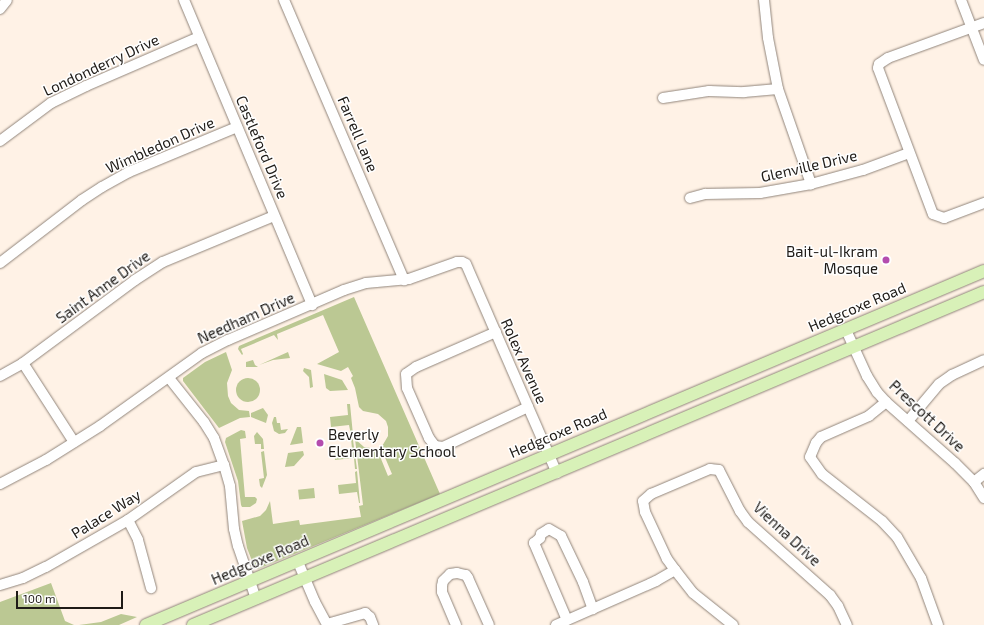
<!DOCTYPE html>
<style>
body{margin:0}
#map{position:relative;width:984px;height:625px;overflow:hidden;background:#fff2e6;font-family:"Exo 2",sans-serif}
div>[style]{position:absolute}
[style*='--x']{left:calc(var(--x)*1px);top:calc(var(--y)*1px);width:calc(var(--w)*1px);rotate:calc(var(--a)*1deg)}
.green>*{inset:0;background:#bbc893;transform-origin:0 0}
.round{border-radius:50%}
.roads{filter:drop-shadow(0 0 1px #91857b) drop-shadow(0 0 1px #91857b)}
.minor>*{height:10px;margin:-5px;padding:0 5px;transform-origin:5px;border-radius:5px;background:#fff}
.major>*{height:12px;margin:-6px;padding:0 6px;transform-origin:6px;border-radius:6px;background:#d8f1b8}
.dots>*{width:11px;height:11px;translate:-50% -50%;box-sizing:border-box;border:2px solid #fff;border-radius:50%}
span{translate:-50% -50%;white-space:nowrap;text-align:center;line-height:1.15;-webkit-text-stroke:3px #fff;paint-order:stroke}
.street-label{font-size:15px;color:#1f1b17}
.poi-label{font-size:15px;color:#1f1b17}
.right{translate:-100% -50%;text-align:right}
.left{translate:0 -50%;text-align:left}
.scale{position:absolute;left:16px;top:591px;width:107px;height:18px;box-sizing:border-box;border:2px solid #1f1b17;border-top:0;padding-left:5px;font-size:12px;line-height:14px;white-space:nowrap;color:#1f1b17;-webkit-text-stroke:3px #fff;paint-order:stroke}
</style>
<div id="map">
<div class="green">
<i style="clip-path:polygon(354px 297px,440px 494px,258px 569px,254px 566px,247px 548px,242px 521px,260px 516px,266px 510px,270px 501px,273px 524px,299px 520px,300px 525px,361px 517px,359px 506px,363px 505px,355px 439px,364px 447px,377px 449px,388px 476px,392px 474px,381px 448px,388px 436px,388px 427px,386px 421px,378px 414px,363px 411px,359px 407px,355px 388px,351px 378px,353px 376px,348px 367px,341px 371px,317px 364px,339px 352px,323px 315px,277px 334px,278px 340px,274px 335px,241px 349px,243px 354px,242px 355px,238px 349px,239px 346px)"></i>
<i style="clip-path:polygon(226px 352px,232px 370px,227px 383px,228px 396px,231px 403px,239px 410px,249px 411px,250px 417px,240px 418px,219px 428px,183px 381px,183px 378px,205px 362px)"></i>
<i style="clip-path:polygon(288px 352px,290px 358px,273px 360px,259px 365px)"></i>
<i style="clip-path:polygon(253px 360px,255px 365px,258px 367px,246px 367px,246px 362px)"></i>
<i style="clip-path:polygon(304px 368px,311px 370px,313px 387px,310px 388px,309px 377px,303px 371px)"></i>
<i style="clip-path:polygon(324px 374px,342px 380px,348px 390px,330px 391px,326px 388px)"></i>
<i class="round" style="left:236px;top:378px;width:24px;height:24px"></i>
<i style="clip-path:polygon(347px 404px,350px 404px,353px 435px,351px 435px,349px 425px,331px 427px,330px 417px,348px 415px)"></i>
<i style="clip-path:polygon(263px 408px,268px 415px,266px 423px,251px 417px,251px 413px)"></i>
<i style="clip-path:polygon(274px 417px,276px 417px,277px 423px,280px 423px,281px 430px,288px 429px,285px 433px,279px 434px,274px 431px,272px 423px)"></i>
<i style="clip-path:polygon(297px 427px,301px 427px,303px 443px,290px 445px)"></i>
<i style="clip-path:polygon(241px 430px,245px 431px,246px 438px,240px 439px,245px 497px,255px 497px,257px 499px,256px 503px,250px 507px,242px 507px,241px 505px,238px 481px,225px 442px,226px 438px)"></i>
<i style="clip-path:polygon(257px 432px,263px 439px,264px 449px,261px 449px,261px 444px,255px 444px,254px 436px)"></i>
<i style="clip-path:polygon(351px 438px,353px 440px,357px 469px,355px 469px,354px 458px,335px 460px,334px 451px,352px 449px)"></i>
<i style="clip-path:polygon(264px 451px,267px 475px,262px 488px,260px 486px,259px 479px,264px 478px,261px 452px)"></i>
<i style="clip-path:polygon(303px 451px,304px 455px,294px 466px,285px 467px,288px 453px)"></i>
<i style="clip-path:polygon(357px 471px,360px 503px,359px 503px,357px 492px,339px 494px,338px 485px,356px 483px,355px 472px)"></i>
<i style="left:314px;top:488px;width:10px;height:16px;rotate:84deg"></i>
<i style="clip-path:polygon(51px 583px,65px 621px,74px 625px,0 625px,0 602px)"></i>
<i style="clip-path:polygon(121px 614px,137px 617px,119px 625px,79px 625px,101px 622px)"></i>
</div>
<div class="roads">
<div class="minor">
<i style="--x:184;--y:0;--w:331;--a:67.2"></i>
<i style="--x:284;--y:0;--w:305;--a:66.8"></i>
<i style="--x:764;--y:0;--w:38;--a:84"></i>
<i style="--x:768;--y:38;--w:52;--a:78.9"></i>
<i style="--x:778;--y:89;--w:101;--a:70.8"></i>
<i style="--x:961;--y:0;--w:64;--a:69"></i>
<i style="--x:0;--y:9;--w:11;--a:-52"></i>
<i style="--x:984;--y:23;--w:102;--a:160"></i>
<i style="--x:888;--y:58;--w:11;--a:146"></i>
<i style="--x:879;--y:64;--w:4;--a:104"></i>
<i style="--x:878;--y:68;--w:156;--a:69.4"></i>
<i style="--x:933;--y:214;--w:12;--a:20"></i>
<i style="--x:944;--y:218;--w:43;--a:-20.6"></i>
<i style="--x:663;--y:98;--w:47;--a:-8.7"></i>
<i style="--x:709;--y:91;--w:35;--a:2"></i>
<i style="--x:744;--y:92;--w:34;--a:-5"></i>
<i style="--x:0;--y:141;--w:64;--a:-36.7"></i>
<i style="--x:51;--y:103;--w:39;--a:-26"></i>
<i style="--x:86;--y:86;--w:123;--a:-23.4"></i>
<i style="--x:690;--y:198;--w:16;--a:-15"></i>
<i style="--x:705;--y:194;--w:55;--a:-1"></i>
<i style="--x:760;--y:193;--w:52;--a:-10"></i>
<i style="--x:811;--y:184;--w:54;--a:-15.1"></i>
<i style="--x:863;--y:170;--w:49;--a:-20.3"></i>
<i style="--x:0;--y:263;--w:103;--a:-37.5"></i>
<i style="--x:82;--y:200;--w:24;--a:-33"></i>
<i style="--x:102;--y:187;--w:31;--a:-29"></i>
<i style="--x:129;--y:172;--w:117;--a:-22.6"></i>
<i style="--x:846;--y:330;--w:51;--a:65.5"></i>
<i style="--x:867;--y:376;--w:19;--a:58"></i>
<i style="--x:877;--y:392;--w:13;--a:48"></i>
<i style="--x:886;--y:402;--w:92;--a:41.5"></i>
<i style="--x:955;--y:463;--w:27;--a:45"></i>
<i style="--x:974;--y:482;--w:19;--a:58"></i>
<i style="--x:496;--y:332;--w:87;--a:156.4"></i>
<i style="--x:416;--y:367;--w:12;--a:145"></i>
<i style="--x:406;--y:374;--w:14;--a:86"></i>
<i style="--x:407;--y:388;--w:55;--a:66.3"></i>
<i style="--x:429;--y:438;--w:10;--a:53"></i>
<i style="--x:435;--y:446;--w:8;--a:7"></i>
<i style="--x:443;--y:447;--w:94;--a:-25.2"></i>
<i style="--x:23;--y:363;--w:94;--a:57.2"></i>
<i style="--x:0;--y:376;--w:26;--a:-29"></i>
<i style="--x:23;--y:363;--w:139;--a:-36.5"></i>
<i style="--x:135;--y:280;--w:33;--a:-33"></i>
<i style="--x:163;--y:262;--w:120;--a:-22.5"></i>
<i style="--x:169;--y:378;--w:56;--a:51.5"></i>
<i style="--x:204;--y:422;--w:19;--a:58"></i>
<i style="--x:214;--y:438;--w:29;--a:70"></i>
<i style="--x:224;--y:465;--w:22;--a:74"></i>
<i style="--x:230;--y:486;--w:43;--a:84.7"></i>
<i style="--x:234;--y:529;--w:17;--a:77"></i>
<i style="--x:238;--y:546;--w:56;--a:71.2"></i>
<i style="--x:886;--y:402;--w:22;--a:141"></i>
<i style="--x:869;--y:416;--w:52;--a:156.4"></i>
<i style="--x:821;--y:437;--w:8;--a:130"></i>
<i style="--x:816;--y:443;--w:15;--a:113"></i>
<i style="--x:810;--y:457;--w:21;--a:55"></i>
<i style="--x:822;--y:474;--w:76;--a:38.1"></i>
<i style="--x:882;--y:521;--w:22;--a:47"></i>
<i style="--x:897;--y:537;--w:48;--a:59.7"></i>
<i style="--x:921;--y:578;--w:50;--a:70.1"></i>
<i style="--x:908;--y:421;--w:48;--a:-50"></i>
<i style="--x:939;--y:384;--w:16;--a:-35"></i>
<i style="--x:952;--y:375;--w:35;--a:-25"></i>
<i style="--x:974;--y:482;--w:13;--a:-39"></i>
<i style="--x:0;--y:484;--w:52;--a:-27.6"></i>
<i style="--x:46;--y:460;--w:64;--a:-32.2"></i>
<i style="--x:100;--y:426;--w:125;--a:-35.6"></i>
<i style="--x:202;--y:353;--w:29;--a:-27"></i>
<i style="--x:228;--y:340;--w:126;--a:-23.3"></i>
<i style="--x:344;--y:290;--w:23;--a:-18"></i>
<i style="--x:366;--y:283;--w:43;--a:-5.3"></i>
<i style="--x:409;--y:279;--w:51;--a:-19.5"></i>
<i style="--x:457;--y:262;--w:5;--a:0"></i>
<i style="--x:462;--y:262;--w:4;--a:27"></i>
<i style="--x:466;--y:264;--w:228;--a:66.5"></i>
<i style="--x:128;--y:520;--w:22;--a:63"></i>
<i style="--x:138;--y:540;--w:50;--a:74.8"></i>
<i style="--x:298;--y:562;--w:43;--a:67"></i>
<i style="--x:315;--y:602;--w:26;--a:62"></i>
<i style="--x:0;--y:585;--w:24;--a:-17"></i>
<i style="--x:23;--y:578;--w:25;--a:-26"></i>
<i style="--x:46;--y:567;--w:95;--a:-29.8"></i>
<i style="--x:128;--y:520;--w:83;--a:-35.2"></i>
<i style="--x:196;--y:472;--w:29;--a:-14"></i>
<i style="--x:567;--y:620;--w:84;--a:-113.2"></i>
<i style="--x:534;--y:543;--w:8;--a:-40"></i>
<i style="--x:540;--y:538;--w:4;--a:-76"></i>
<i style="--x:541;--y:534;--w:9;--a:-32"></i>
<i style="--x:549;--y:529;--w:14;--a:30"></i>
<i style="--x:561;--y:536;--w:51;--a:64.4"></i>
<i style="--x:583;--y:582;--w:29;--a:70"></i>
<i style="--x:327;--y:624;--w:40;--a:-16"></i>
<i style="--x:365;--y:613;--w:6;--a:39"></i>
<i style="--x:370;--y:617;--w:9;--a:69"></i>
<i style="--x:456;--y:625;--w:36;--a:-113"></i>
<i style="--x:442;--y:592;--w:6;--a:-90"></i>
<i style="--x:442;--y:586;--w:5;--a:-79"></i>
<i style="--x:443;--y:581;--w:10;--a:-45"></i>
<i style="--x:450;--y:574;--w:7;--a:-8"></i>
<i style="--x:457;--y:573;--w:9;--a:13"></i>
<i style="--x:466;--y:575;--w:4;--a:56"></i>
<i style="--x:468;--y:578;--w:51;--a:65.9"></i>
<i style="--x:556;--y:625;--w:109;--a:-23.7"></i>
<i style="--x:656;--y:581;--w:22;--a:-30"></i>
<i style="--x:733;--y:625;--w:51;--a:-141.3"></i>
<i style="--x:693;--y:593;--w:29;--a:-128"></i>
<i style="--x:675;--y:570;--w:14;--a:-126"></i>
<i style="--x:667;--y:559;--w:52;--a:-115.1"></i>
<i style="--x:645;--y:512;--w:11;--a:-100"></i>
<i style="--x:643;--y:501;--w:11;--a:-41"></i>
<i style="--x:651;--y:494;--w:64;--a:-23"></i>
<i style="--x:710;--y:469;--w:9;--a:6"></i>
<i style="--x:719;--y:470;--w:46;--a:62.9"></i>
<i style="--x:740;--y:511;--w:14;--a:54"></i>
<i style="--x:748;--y:522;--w:110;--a:41.7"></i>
<i style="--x:830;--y:595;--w:14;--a:54"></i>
<i style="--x:838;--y:606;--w:21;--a:65"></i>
</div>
<div class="major">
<i style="--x:146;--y:625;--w:910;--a:-22.9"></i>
<i style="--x:193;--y:625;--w:858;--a:-22.83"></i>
</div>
</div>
<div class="dots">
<i style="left:886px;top:260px;background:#b44cae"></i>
<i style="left:320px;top:443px;background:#b44cae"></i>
</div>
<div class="street-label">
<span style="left:101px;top:65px;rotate:-25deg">Londonderry Drive</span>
<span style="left:358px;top:134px;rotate:67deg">Farrell Lane</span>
<span style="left:160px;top:145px;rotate:-24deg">Wimbledon Drive</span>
<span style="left:262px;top:147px;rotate:67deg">Castleford Drive</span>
<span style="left:809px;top:166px;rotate:-13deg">Glenville Drive</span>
<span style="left:103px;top:287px;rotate:-36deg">Saint Anne Drive</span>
<span style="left:857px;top:307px;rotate:-23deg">Hedgcoxe Road</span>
<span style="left:246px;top:318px;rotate:-24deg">Needham Drive</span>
<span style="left:524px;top:361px;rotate:66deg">Rolex Avenue</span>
<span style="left:927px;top:416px;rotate:43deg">Prescott Drive</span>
<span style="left:558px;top:433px;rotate:-23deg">Hedgcoxe Road</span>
<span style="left:106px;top:514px;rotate:-32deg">Palace Way</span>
<span style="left:787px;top:534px;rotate:43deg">Vienna Drive</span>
<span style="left:260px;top:560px;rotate:-23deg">Hedgcoxe Road</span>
</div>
<div class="poi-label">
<span class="right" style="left:878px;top:260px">Bait-ul-Ikram<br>Mosque</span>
<span class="left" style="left:328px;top:443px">Beverly<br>Elementary School</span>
</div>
<div class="scale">100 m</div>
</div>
